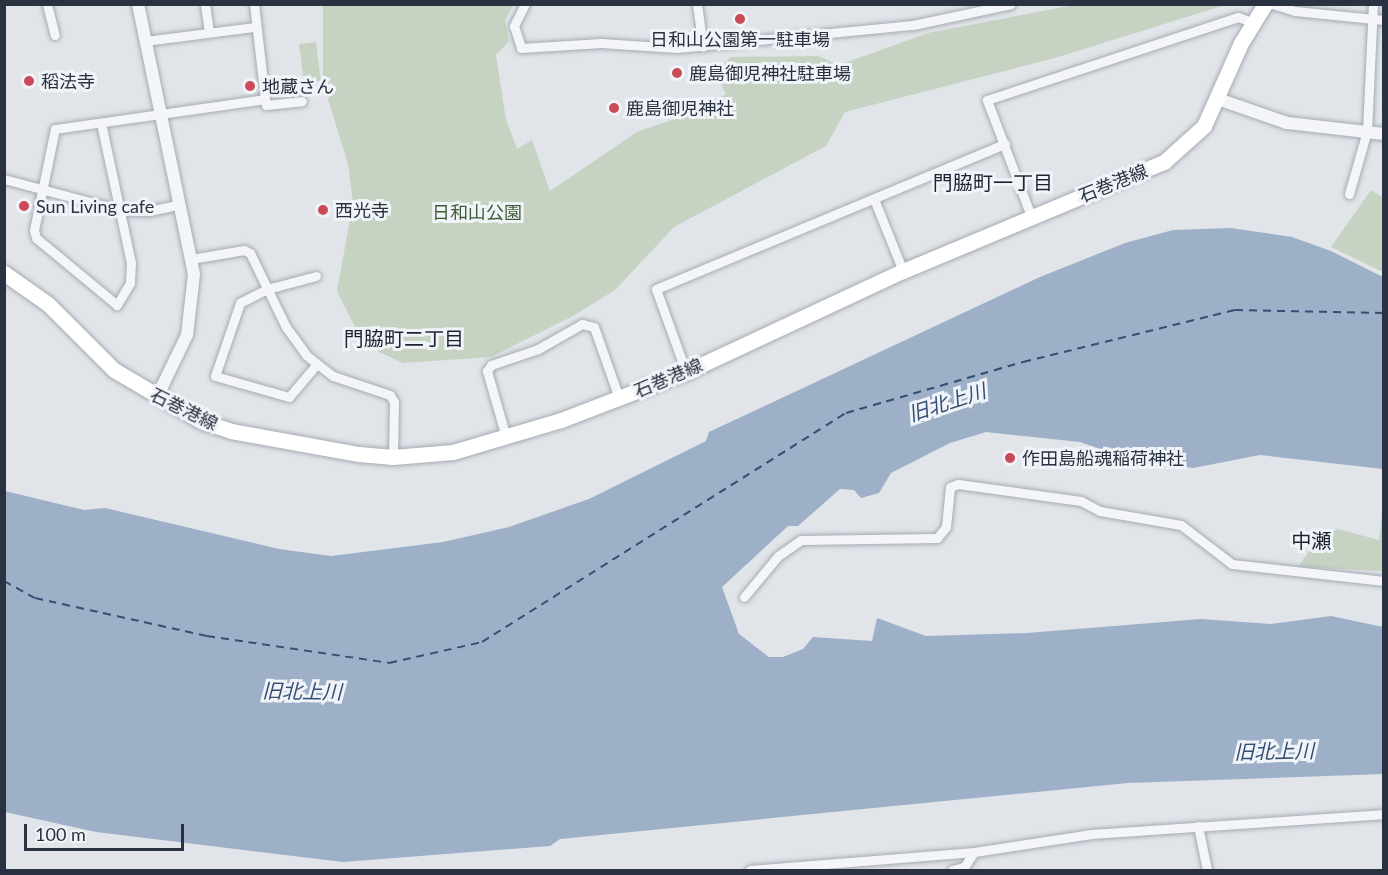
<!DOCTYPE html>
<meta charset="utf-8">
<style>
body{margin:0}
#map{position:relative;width:1388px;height:875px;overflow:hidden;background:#e1e4e9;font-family:Lato,"Noto Sans JP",sans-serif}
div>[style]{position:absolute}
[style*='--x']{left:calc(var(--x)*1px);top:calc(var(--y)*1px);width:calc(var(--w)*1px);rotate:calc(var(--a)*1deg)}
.green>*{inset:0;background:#c6d3c2;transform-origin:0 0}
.water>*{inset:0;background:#9db0c8}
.ferry>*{height:1.5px;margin-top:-0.75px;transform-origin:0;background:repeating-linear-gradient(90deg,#354e73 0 8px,transparent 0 14px)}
.roads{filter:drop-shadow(0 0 2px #a6abb3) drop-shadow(0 0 2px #a6abb3)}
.minor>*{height:9px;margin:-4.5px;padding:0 4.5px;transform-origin:4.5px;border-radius:4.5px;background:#f4f5f8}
.tertiary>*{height:12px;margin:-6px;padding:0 6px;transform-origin:6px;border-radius:6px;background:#f4f5f8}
.primary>*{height:15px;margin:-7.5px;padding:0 7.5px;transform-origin:7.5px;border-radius:7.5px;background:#fff}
.dots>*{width:16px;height:16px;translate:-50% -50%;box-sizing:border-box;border:3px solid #f0f3f7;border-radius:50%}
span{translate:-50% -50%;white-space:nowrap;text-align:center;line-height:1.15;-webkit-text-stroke:6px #f0f3f7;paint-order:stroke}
.poi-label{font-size:18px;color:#2a3140}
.left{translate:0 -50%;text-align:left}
.street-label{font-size:18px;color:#2a3140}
.park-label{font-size:18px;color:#3d5c37}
.neighbourhood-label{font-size:20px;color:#1c2231}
.water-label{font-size:20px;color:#354e73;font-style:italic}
.frame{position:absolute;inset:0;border:6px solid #2a3140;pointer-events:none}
.scale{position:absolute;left:24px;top:824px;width:160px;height:27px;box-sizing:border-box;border:3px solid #2a3140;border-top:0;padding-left:8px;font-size:18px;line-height:21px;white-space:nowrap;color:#2a3140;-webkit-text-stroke:4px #f0f3f7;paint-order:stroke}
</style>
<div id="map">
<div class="green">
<i style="clip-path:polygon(323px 5px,513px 5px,505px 20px,509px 41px,496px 55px,506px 120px,517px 149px,532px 140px,550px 191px,637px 132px,692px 113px,726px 94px,715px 72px,731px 57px,818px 56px,839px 65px,928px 33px,1074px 5px,1225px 5px,1055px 58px,845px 112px,826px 146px,674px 227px,615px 290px,573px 316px,491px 357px,403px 363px,364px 345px,337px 291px,353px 203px,348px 164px,323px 83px)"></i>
<i style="left:316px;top:42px;width:39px;height:17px;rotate:83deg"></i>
<i style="clip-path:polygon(1371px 190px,1383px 198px,1383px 272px,1331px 247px)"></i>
<i style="clip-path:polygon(1383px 505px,1383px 571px,1298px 567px,1320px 535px,1338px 529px,1379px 540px)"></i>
</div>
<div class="water">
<i style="clip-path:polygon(1231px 228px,1292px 237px,1331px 251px,1383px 277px,1383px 469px,1260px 455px,1193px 468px,1129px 459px,1080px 442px,986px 432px,950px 443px,891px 473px,879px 493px,861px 498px,854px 490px,840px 489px,798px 526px,788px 526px,722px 587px,739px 634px,769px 657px,783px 657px,803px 649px,813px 637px,872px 641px,877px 618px,926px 636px,1027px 633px,1201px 619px,1271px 624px,1331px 616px,1383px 627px,1383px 774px,1128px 783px,560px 839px,550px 846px,343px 862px,96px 832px,5px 812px,5px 491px,84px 510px,105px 508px,279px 549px,331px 556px,443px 542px,509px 527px,589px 499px,706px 441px,709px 432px,1040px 277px,1125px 243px,1173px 230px)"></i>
</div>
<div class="ferry">
<i style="--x:4;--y:581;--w:35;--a:29"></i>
<i style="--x:35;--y:598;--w:176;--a:12.5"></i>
<i style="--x:207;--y:636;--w:184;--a:8.4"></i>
<i style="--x:389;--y:663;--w:95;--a:-12.7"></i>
<i style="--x:482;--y:642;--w:430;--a:-32.2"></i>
<i style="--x:846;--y:413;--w:184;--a:-16.1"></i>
<i style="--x:1023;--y:362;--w:218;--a:-13.8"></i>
<i style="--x:1235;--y:310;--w:149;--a:1.2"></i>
</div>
<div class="roads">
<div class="minor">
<i style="--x:47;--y:4;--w:32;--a:76"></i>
<i style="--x:205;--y:4;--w:28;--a:82"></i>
<i style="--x:525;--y:4;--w:25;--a:117"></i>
<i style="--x:514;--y:26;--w:23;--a:72"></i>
<i style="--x:521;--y:48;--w:80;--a:-3.6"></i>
<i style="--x:601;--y:43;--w:76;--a:3.8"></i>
<i style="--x:677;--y:48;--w:237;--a:-5.6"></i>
<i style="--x:913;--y:25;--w:100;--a:-12.1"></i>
<i style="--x:697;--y:4;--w:43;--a:82.1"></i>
<i style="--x:1272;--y:4;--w:24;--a:17"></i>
<i style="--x:1295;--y:11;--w:89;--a:5.8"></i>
<i style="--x:145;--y:41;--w:111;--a:-7.3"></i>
<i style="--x:265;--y:99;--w:6;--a:81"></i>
<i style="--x:266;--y:105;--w:36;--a:-6"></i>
<i style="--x:101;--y:123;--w:143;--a:77.9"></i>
<i style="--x:131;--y:263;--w:20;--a:93"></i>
<i style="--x:130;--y:283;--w:26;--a:121"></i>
<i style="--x:117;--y:305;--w:105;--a:-140.4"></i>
<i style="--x:36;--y:238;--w:8;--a:-104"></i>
<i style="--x:34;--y:230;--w:103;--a:-78.3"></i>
<i style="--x:55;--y:129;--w:212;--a:-8.1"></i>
<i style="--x:265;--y:99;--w:96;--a:-96.6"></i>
<i style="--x:4;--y:179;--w:120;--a:15"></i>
<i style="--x:120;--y:210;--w:29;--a:2"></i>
<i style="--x:149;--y:211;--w:30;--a:-12"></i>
<i style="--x:1349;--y:194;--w:66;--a:-74.1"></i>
<i style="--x:1367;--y:131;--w:127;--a:-87.3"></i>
<i style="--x:874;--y:199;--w:78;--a:68.1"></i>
<i style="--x:1031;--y:216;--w:124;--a:-110.8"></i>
<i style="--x:987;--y:100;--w:264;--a:-18.3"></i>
<i style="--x:1238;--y:17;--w:15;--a:20"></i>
<i style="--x:191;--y:259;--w:54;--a:-9.6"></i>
<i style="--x:244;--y:250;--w:7;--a:27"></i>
<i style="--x:250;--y:253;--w:82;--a:64.1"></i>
<i style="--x:286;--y:327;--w:34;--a:54"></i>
<i style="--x:306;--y:355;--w:34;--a:38"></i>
<i style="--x:333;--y:376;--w:60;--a:18.4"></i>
<i style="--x:390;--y:395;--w:8;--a:60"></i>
<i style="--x:394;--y:402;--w:55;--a:91"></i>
<i style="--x:316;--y:276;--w:51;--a:165.1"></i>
<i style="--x:267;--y:289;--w:30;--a:153"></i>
<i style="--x:240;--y:303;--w:77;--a:108.9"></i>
<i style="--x:215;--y:376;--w:77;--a:15.8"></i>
<i style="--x:289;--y:397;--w:42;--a:-49.8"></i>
<i style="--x:686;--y:372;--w:88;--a:-109.9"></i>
<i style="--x:656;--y:289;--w:378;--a:-22.6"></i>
<i style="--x:506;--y:437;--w:69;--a:-106.1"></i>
<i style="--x:487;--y:371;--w:7;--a:-56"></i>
<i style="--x:491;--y:365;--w:50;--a:-18.8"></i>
<i style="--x:538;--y:349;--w:51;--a:-29.6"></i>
<i style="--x:582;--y:324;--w:12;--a:14"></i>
<i style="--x:594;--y:327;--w:75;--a:70.6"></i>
<i style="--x:744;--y:597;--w:53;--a:-50.3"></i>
<i style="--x:778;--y:556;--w:28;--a:-35"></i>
<i style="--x:801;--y:540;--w:136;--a:-0.8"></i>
<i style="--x:937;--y:538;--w:14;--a:-51"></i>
<i style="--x:946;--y:527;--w:40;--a:-84.3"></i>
<i style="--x:950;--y:487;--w:9;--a:-21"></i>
<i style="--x:958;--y:484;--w:124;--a:7.9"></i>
<i style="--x:1081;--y:501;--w:21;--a:28"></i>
<i style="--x:1100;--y:511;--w:82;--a:9.8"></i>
<i style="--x:1181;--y:525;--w:64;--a:37.4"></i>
<i style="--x:1232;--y:564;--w:153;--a:6.4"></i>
<i style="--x:1198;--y:826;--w:45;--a:78.4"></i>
<i style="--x:750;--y:870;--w:225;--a:-4.6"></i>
<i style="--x:974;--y:852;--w:119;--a:-8.7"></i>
<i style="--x:1092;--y:834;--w:293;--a:-3.9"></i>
<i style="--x:952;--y:870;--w:12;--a:-14"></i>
<i style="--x:964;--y:867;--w:18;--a:-56"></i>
</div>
<div class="tertiary">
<i style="--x:138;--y:4;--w:276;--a:78.3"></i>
<i style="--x:194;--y:274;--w:61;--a:96.5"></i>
<i style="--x:187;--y:335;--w:69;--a:115.8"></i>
<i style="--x:1218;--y:99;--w:73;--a:19.2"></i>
<i style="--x:1287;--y:123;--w:98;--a:6.5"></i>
</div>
<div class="primary">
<i style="--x:4;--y:273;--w:54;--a:35.2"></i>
<i style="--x:48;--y:304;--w:93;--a:45"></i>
<i style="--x:114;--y:370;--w:101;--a:30.4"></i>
<i style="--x:201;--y:421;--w:32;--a:18"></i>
<i style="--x:231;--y:431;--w:130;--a:10.2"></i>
<i style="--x:359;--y:454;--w:34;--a:5"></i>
<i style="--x:393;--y:457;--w:60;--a:-4.8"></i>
<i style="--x:453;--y:452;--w:113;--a:-16.5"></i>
<i style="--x:561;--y:420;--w:134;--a:-21"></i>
<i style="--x:686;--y:372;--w:239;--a:-25"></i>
<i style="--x:903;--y:271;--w:283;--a:-22.7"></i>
<i style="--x:1164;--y:162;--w:54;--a:-42"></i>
<i style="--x:1204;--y:126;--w:91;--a:-66"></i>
<i style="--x:1241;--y:43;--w:46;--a:-58.4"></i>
</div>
</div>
<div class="dots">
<i style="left:740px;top:19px;background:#cb4a57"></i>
<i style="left:677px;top:73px;background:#cb4a57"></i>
<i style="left:29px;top:81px;background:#cb4a57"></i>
<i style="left:250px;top:86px;background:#cb4a57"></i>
<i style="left:614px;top:108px;background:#cb4a57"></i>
<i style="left:24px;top:206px;background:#cb4a57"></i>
<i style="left:323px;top:210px;background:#cb4a57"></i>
<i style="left:1010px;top:458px;background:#cb4a57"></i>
</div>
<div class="poi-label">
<span style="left:740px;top:39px">日和山公園第一駐車場</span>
<span class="left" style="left:689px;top:73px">鹿島御児神社駐車場</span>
<span class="left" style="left:41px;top:81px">稻法寺</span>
<span class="left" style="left:262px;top:86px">地蔵さん</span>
<span class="left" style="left:626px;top:108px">鹿島御児神社</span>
<span class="left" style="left:36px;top:206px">Sun Living cafe</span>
<span class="left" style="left:335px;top:210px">西光寺</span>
<span class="left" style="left:1022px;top:458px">作田島船魂稲荷神社</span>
</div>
<div class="street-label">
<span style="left:1113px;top:183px;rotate:-22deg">石巻港線</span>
<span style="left:668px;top:378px;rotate:-23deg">石巻港線</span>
<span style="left:184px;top:409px;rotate:26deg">石巻港線</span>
</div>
<div class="park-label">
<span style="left:477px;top:212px">日和山公園</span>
</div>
<div class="neighbourhood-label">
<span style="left:993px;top:182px">門脇町一丁目</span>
<span style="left:404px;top:338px">門脇町二丁目</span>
<span style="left:1311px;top:540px">中瀬</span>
</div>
<div class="water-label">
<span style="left:947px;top:402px;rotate:-18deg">旧北上川</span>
<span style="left:302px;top:691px;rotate:1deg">旧北上川</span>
<span style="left:1274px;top:751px;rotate:-1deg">旧北上川</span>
</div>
<div class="frame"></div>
<div class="scale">100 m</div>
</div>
